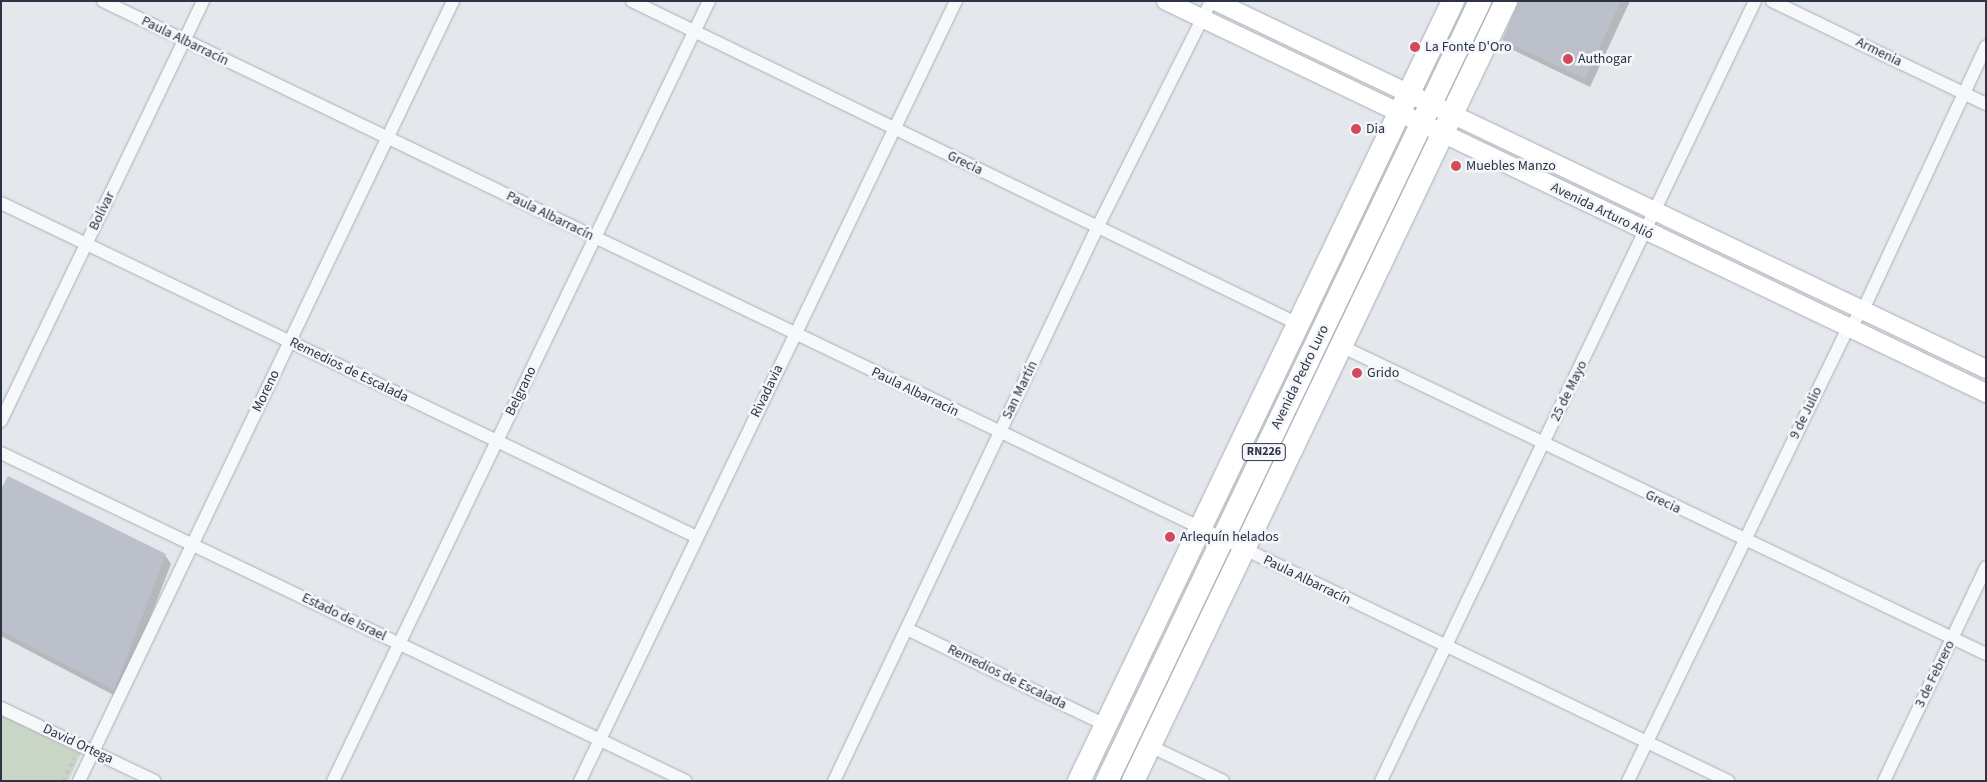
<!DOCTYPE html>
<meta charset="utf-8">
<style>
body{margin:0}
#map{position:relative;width:1987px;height:782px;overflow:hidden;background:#e4e7ec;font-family:"Source Sans 3",sans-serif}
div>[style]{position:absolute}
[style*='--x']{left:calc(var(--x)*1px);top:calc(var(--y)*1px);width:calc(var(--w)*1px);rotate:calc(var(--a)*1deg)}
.green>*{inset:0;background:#c9d6c5}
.shadow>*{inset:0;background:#0003}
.building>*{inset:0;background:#bbc0ca}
.path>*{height:2.5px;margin-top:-1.25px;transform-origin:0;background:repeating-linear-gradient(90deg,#c2c5cb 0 4px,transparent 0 8px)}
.roads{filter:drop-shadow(0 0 1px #a9aeb7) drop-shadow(0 0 1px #a9aeb7)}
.street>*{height:12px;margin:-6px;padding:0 6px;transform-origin:6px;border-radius:6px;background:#f7f8fa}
.secondary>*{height:18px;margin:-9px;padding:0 9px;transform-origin:9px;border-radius:9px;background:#fff}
.highway>*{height:22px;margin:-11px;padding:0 11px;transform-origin:11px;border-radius:11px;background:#fff}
.dots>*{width:14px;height:14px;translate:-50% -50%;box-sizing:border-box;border:2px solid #f4f6f9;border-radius:50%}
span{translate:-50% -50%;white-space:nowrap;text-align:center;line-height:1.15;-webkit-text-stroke:5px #f4f6f9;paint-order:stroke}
.shield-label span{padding:1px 4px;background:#f4f6f9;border:1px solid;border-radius:4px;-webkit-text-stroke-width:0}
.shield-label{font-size:12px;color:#2b3445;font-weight:700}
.street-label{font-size:14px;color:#2b3445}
.poi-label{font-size:14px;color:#2b3445}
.left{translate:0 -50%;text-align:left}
.frame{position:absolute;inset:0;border:2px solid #2b3445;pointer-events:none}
</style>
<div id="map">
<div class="green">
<i style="clip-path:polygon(1px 714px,81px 753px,68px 781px,1px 781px)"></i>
</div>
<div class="shadow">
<i style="clip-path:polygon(1520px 1px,1630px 1px,1590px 87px,1509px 48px,1504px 39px)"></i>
<i style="clip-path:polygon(1px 491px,165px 555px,171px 564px,119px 698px,1px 636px)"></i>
</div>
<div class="building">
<i style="clip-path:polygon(1519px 1px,1621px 1px,1585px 79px,1502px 40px)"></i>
<i style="clip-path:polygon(8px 476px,166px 554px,114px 690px,1px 631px,1px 489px)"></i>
</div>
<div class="path">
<i style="--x:63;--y:781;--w:26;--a:-65"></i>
</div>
<div class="roads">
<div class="street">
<i style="--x:103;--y:1;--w:1803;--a:25.64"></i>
<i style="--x:632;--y:1;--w:740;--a:25.87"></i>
<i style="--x:1772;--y:1;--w:237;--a:25.7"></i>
<i style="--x:1;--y:203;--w:772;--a:25.64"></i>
<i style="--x:1341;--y:346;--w:715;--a:25.53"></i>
<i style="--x:1;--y:421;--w:466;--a:-64.3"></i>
<i style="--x:1;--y:453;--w:759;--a:25.59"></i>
<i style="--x:907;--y:629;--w:221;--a:25.8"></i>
<i style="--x:1;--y:708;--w:170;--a:25.4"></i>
<i style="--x:1150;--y:746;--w:81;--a:25.6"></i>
<i style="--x:79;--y:781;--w:865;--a:-64.38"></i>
<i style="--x:333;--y:781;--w:866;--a:-64.26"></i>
<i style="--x:580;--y:781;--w:866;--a:-64.26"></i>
<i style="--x:834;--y:781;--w:612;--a:-64.56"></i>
<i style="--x:1097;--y:228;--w:254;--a:-63.3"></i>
<i style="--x:1381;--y:781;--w:865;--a:-64.38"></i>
<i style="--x:1628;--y:781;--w:501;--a:-64.1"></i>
<i style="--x:1847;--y:330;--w:26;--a:-51"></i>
<i style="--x:1863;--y:310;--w:291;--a:-65"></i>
<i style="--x:1884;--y:781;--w:237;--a:-64.5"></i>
</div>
<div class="secondary">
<i style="--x:1166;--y:1;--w:909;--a:25.55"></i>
<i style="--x:1215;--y:1;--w:854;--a:25.52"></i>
</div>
<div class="highway">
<i style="--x:1079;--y:781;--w:865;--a:-64.38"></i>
<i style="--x:1107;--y:781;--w:865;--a:-64.44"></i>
<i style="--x:1133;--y:781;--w:865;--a:-64.44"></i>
</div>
</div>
<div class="dots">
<i style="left:1415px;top:47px;background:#d1495b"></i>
<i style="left:1568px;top:59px;background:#d1495b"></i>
<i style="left:1356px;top:129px;background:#d1495b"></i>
<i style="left:1456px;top:166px;background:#d1495b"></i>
<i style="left:1357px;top:373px;background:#d1495b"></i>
<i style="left:1170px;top:537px;background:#d1495b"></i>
</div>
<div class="shield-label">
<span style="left:1264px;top:452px">RN226</span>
</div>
<div class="street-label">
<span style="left:185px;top:41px;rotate:26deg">Paula Albarracín</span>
<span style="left:1879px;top:52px;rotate:26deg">Armenia</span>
<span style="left:965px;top:163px;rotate:26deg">Grecia</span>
<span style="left:102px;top:211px;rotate:-64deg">Bolívar</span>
<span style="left:1602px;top:211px;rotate:26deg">Avenida Arturo Alió</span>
<span style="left:550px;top:216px;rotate:26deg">Paula Albarracín</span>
<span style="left:349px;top:370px;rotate:26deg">Remedios de Escalada</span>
<span style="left:1300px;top:377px;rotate:-64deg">Avenida Pedro Luro</span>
<span style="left:1020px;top:390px;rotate:-64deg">San Martín</span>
<span style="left:266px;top:391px;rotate:-64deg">Moreno</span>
<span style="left:521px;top:391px;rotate:-64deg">Belgrano</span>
<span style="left:767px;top:391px;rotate:-64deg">Rivadavia</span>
<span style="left:1569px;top:391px;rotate:-64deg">25 de Mayo</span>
<span style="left:915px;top:392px;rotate:26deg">Paula Albarracín</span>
<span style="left:1806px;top:413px;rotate:-64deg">9 de Julio</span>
<span style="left:1663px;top:502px;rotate:25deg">Grecia</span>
<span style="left:1307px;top:580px;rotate:26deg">Paula Albarracín</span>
<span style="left:344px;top:617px;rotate:26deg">Estado de Israel</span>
<span style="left:1935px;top:674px;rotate:-64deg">3 de Febrero</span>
<span style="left:1007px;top:677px;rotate:26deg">Remedios de Escalada</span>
<span style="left:78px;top:744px;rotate:25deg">David Ortega</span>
</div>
<div class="poi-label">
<span class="left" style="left:1425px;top:47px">La Fonte D'Oro</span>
<span class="left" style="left:1578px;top:59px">Authogar</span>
<span class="left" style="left:1366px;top:129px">Dia</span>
<span class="left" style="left:1466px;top:166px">Muebles Manzo</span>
<span class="left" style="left:1367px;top:373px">Grido</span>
<span class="left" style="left:1180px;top:537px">Arlequín helados</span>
</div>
<div class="frame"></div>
</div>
